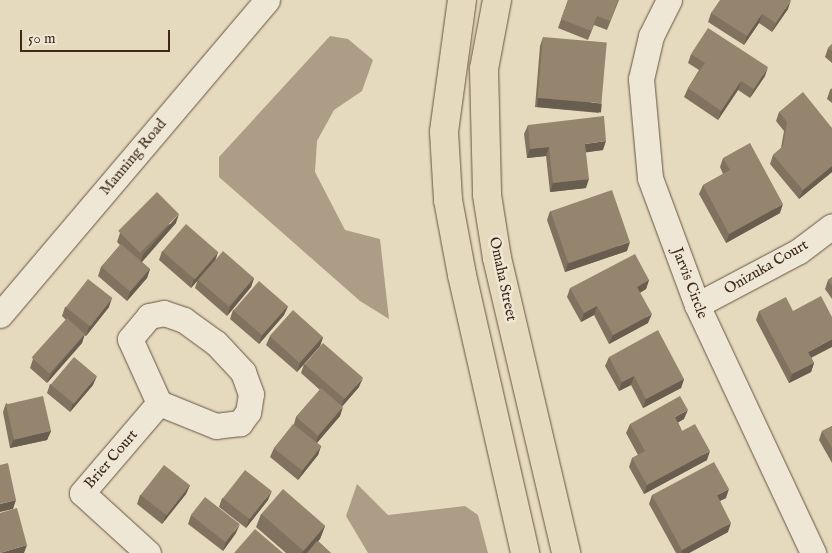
<!DOCTYPE html>
<style>
body{margin:0}
#map{position:relative;width:832px;height:553px;overflow:hidden;background:#e6dabe;font-family:"IM FELL English",serif}
div>[style]{position:absolute}
[style*='--x']{left:calc(var(--x)*1px);top:calc(var(--y)*1px);width:calc(var(--w)*1px);rotate:calc(var(--a)*1deg)}
.water>*{inset:0;background:#ad9d86}
.roads{filter:drop-shadow(0 0 1px #675442) drop-shadow(0 0 1px #675442)}
.minor>*{height:25px;margin:-12.5px;padding:0 12.5px;transform-origin:12.5px;border-radius:12.5px;background:#efe7d5}
.major>*{height:28px;margin:-14px;padding:0 14px;transform-origin:14px;border-radius:14px;background:#e6dabe}
.wall>*{inset:0;background:#80725f}
.shaded-wall>*{inset:0;background:#685d4e;transform-origin:0 0}
.building>*{inset:0;background:#95856f;transform-origin:0 0}
span{translate:-50% -50%;white-space:nowrap;text-align:center;line-height:1.15;-webkit-text-stroke:5px #efe7d5;paint-order:stroke}
.street-label{font-size:15px;color:#3d2819}
.scale{position:absolute;left:20px;top:30px;width:150px;height:22px;box-sizing:border-box;border:2px solid #3d2819;border-top:0;padding-left:6px;font-size:15px;line-height:18px;white-space:nowrap;color:#3d2819;-webkit-text-stroke:4px #efe7d5;paint-order:stroke}
</style>
<div id="map">
<div class="water">
<i style="clip-path:polygon(330px 36px,348px 39px,373px 60px,362px 91px,334px 110px,317px 141px,315px 172px,345px 230px,380px 239px,389px 319px,360px 301px,219px 177px,219px 157px)"></i>
<i style="clip-path:polygon(357px 484px,388px 515px,465px 506px,478px 515px,488px 553px,368px 553px,346px 516px)"></i>
</div>
<div class="roads">
<div class="minor">
<i style="--x:669;--y:0;--w:40;--a:116.6"></i>
<i style="--x:651;--y:36;--w:44;--a:103.1"></i>
<i style="--x:641;--y:79;--w:99;--a:84.8"></i>
<i style="--x:650;--y:178;--w:135;--a:69.7"></i>
<i style="--x:697;--y:305;--w:274;--a:64.9"></i>
<i style="--x:697;--y:305;--w:115;--a:-27.9"></i>
<i style="--x:799;--y:251;--w:41;--a:-37.1"></i>
<i style="--x:164;--y:313;--w:21;--a:19"></i>
<i style="--x:184;--y:320;--w:39;--a:36"></i>
<i style="--x:216;--y:343;--w:40;--a:47"></i>
<i style="--x:243;--y:372;--w:23;--a:70"></i>
<i style="--x:251;--y:394;--w:18;--a:99"></i>
<i style="--x:248;--y:412;--w:14;--a:126"></i>
<i style="--x:240;--y:423;--w:24;--a:173"></i>
<i style="--x:216;--y:426;--w:61;--a:-158"></i>
<i style="--x:159;--y:403;--w:70;--a:-114.4"></i>
<i style="--x:130;--y:339;--w:30;--a:-50"></i>
<i style="--x:149;--y:316;--w:15;--a:-11"></i>
<i style="--x:0;--y:315;--w:413;--a:-49.7"></i>
<i style="--x:148;--y:553;--w:89;--a:-137.7"></i>
<i style="--x:82;--y:493;--w:118;--a:-49.5"></i>
</div>
<div class="major">
<i style="--x:462;--y:0;--w:133;--a:97.8"></i>
<i style="--x:444;--y:132;--w:68;--a:86.6"></i>
<i style="--x:448;--y:200;--w:76;--a:79.4"></i>
<i style="--x:462;--y:275;--w:285;--a:77.2"></i>
<i style="--x:497;--y:0;--w:70;--a:100.7"></i>
<i style="--x:484;--y:69;--w:126;--a:88.6"></i>
<i style="--x:487;--y:195;--w:64;--a:81"></i>
<i style="--x:497;--y:258;--w:303;--a:76.8"></i>
</div>
</div>
<div class="wall">
<i style="clip-path:polygon(568px 0,619px 0,607px 30px,594px 25px,588px 40px,558px 28px)"></i>
<i style="clip-path:polygon(788px 9px,772px 32px,759px 23px,744px 45px,708px 22px,711px 13px)"></i>
<i style="clip-path:polygon(543px 37px,599px 113px,535px 107px,540px 46px)"></i>
<i style="clip-path:polygon(832px 44px,832px 63px,825px 57px,828px 48px)"></i>
<i style="clip-path:polygon(691px 54px,765px 76px,750px 98px,738px 90px,718px 120px,684px 97px,688px 88px,699px 70px,688px 63px)"></i>
<i style="clip-path:polygon(832px 88px,832px 103px,827px 99px,830px 90px)"></i>
<i style="clip-path:polygon(779px 112px,832px 128px,832px 172px,799px 199px,770px 164px,773px 155px,781px 148px,784px 131px,776px 121px)"></i>
<i style="clip-path:polygon(528px 125px,603px 150px,586px 152px,586px 188px,550px 192px,546px 156px,527px 158px,524px 134px)"></i>
<i style="clip-path:polygon(723px 158px,780px 213px,726px 243px,699px 194px,703px 185px,723px 174px,720px 167px)"></i>
<i style="clip-path:polygon(550px 211px,627px 251px,565px 272px,547px 220px)"></i>
<i style="clip-path:polygon(176px 223px,142px 262px,150px 269px,147px 278px,127px 301px,98px 276px,101px 267px,120px 245px,117px 242px,120px 233px)"></i>
<i style="clip-path:polygon(162px 251px,218px 252px,215px 261px,191px 288px,159px 260px)"></i>
<i style="clip-path:polygon(832px 277px,832px 299px,825px 289px,828px 280px)"></i>
<i style="clip-path:polygon(254px 278px,251px 287px,227px 316px,195px 288px,198px 279px)"></i>
<i style="clip-path:polygon(649px 280px,646px 289px,640px 293px,648px 323px,609px 344px,594px 315px,581px 322px,567px 297px,570px 288px)"></i>
<i style="clip-path:polygon(288px 306px,284px 315px,259px 344px,230px 319px,233px 310px)"></i>
<i style="clip-path:polygon(65px 307px,109px 307px,86px 336px,84px 335px,82px 343px,47px 383px,30px 368px,33px 359px,66px 320px,62px 316px)"></i>
<i style="clip-path:polygon(759px 311px,793px 311px,811px 357px,814px 363px,811px 372px,789px 383px,756px 320px)"></i>
<i style="clip-path:polygon(270px 336px,323px 337px,320px 346px,297px 372px,266px 345px)"></i>
<i style="clip-path:polygon(609px 357px,684px 379px,681px 388px,643px 408px,631px 385px,619px 391px,605px 366px)"></i>
<i style="clip-path:polygon(304px 364px,359px 387px,342px 406px,340px 416px,317px 443px,321px 446px,318px 455px,298px 480px,270px 457px,274px 448px,294px 424px,296px 417px,320px 390px,301px 373px)"></i>
<i style="clip-path:polygon(50px 384px,93px 385px,70px 412px,47px 393px)"></i>
<i style="clip-path:polygon(6px 403px,51px 431px,47px 440px,10px 448px,3px 412px)"></i>
<i style="clip-path:polygon(684px 419px,678px 422px,682px 431px,707px 460px,644px 494px,629px 467px,632px 458px,638px 455px,626px 433px,630px 424px)"></i>
<i style="clip-path:polygon(832px 426px,832px 463px,819px 440px,822px 431px)"></i>
<i style="clip-path:polygon(190px 485px,186px 494px,162px 524px,137px 504px,140px 495px)"></i>
<i style="clip-path:polygon(652px 495px,726px 498px,720px 501px,728px 532px,689px 553px,676px 553px,649px 504px)"></i>
<i style="clip-path:polygon(222px 498px,268px 500px,246px 528px,219px 507px)"></i>
<i style="clip-path:polygon(261px 514px,325px 526px,320px 539px,318px 541px,331px 553px,286px 553px,256px 527px)"></i>
<i style="clip-path:polygon(191px 515px,236px 533px,223px 551px,188px 524px)"></i>
</div>
<div class="shaded-wall">
<i style="clip-path:polygon(791px 0,788px 9px,772px 32px,776px 23px)"></i>
<i style="clip-path:polygon(762px 14px,759px 23px,744px 45px,747px 36px)"></i>
<i style="clip-path:polygon(768px 67px,765px 76px,750px 98px,754px 89px)"></i>
<i style="clip-path:polygon(741px 81px,738px 90px,718px 120px,721px 111px)"></i>
<i style="left:538px;top:98px;width:64px;height:9px;rotate:5deg"></i>
<i style="clip-path:polygon(606px 141px,603px 150px,582px 153px,585px 144px)"></i>
<i style="clip-path:polygon(549px 147px,546px 156px,527px 158px,530px 149px)"></i>
<i style="clip-path:polygon(832px 166px,832px 172px,799px 199px,803px 190px)"></i>
<i style="clip-path:polygon(589px 179px,586px 188px,550px 192px,553px 183px)"></i>
<i style="clip-path:polygon(783px 204px,780px 213px,726px 243px,729px 234px)"></i>
<i style="clip-path:polygon(179px 214px,176px 223px,140px 264px,143px 255px)"></i>
<i style="clip-path:polygon(630px 242px,627px 251px,565px 272px,568px 263px)"></i>
<i style="clip-path:polygon(218px 252px,215px 261px,191px 288px,194px 279px)"></i>
<i style="clip-path:polygon(150px 269px,147px 278px,127px 301px,130px 292px)"></i>
<i style="clip-path:polygon(254px 278px,251px 287px,227px 316px,230px 307px)"></i>
<i style="clip-path:polygon(649px 280px,646px 289px,633px 296px,637px 287px)"></i>
<i style="clip-path:polygon(112px 298px,109px 307px,86px 336px,89px 327px)"></i>
<i style="clip-path:polygon(288px 306px,284px 315px,259px 344px,262px 335px)"></i>
<i style="clip-path:polygon(597px 306px,594px 315px,581px 322px,584px 313px)"></i>
<i style="clip-path:polygon(652px 314px,648px 323px,609px 344px,613px 335px)"></i>
<i style="clip-path:polygon(85px 334px,82px 343px,47px 383px,51px 374px)"></i>
<i style="clip-path:polygon(323px 337px,320px 346px,297px 372px,300px 363px)"></i>
<i style="clip-path:polygon(832px 339px,832px 347px,805px 361px,808px 352px)"></i>
<i style="clip-path:polygon(814px 363px,811px 372px,789px 383px,792px 374px)"></i>
<i style="clip-path:polygon(97px 376px,93px 385px,70px 412px,73px 403px)"></i>
<i style="clip-path:polygon(634px 376px,631px 385px,619px 391px,622px 382px)"></i>
<i style="clip-path:polygon(363px 378px,359px 387px,341px 408px,344px 399px)"></i>
<i style="clip-path:polygon(684px 379px,681px 388px,643px 408px,646px 399px)"></i>
<i style="clip-path:polygon(343px 407px,340px 416px,315px 445px,318px 436px)"></i>
<i style="clip-path:polygon(688px 410px,684px 419px,672px 426px,675px 417px)"></i>
<i style="clip-path:polygon(51px 431px,47px 440px,10px 448px,14px 439px)"></i>
<i style="clip-path:polygon(321px 446px,318px 455px,298px 480px,302px 471px)"></i>
<i style="clip-path:polygon(710px 451px,707px 460px,644px 494px,647px 485px)"></i>
<i style="clip-path:polygon(190px 485px,186px 494px,162px 524px,166px 515px)"></i>
<i style="clip-path:polygon(729px 489px,726px 498px,713px 504px,717px 495px)"></i>
<i style="clip-path:polygon(272px 491px,268px 500px,246px 528px,249px 519px)"></i>
<i style="clip-path:polygon(16px 500px,13px 509px,0 512px,0 504px)"></i>
<i style="clip-path:polygon(731px 523px,728px 532px,689px 553px,681px 553px,682px 550px)"></i>
<i style="clip-path:polygon(240px 524px,236px 533px,223px 551px,226px 542px)"></i>
<i style="clip-path:polygon(325px 526px,320px 539px,308px 553px,302px 553px,303px 551px)"></i>
<i style="clip-path:polygon(27px 545px,24px 553px,0 553px)"></i>
</div>
<div class="building">
<i style="clip-path:polygon(568px 0,618px 0,610px 21px,597px 16px,591px 31px,561px 19px)"></i>
<i style="clip-path:polygon(720px 0,791px 0,776px 23px,762px 14px,747px 36px,711px 13px)"></i>
<i style="clip-path:polygon(708px 28px,768px 67px,754px 89px,741px 81px,721px 111px,688px 88px,705px 63px,691px 54px)"></i>
<i style="left:543px;top:37px;width:64px;height:61px;rotate:5deg"></i>
<i style="clip-path:polygon(832px 44px,832px 51px,828px 48px)"></i>
<i style="clip-path:polygon(803px 92px,832px 128px,832px 166px,803px 190px,773px 155px,783px 146px,787px 122px,779px 112px)"></i>
<i style="clip-path:polygon(604px 116px,606px 141px,585px 144px,589px 179px,553px 183px,549px 147px,530px 149px,528px 125px)"></i>
<i style="clip-path:polygon(750px 143px,783px 204px,729px 234px,703px 185px,730px 170px,723px 158px)"></i>
<i style="left:612px;top:190px;width:55px;height:65px;rotate:71deg"></i>
<i style="left:157px;top:192px;width:31px;height:55px;rotate:45deg"></i>
<i style="left:186px;top:224px;width:43px;height:36px;rotate:41deg"></i>
<i style="left:121px;top:244px;width:38px;height:30px;rotate:41deg"></i>
<i style="left:223px;top:251px;width:41px;height:38px;rotate:41deg"></i>
<i style="clip-path:polygon(635px 254px,649px 280px,637px 287px,652px 314px,613px 335px,597px 306px,584px 313px,570px 288px)"></i>
<i style="clip-path:polygon(832px 277px,832px 286px,828px 280px)"></i>
<i style="left:88px;top:279px;width:31px;height:36px;rotate:38deg"></i>
<i style="left:259px;top:281px;width:38px;height:39px;rotate:41deg"></i>
<i style="clip-path:polygon(821px 296px,832px 317px,832px 339px,808px 352px,814px 363px,792px 374px,759px 311px,786px 297px,793px 311px)"></i>
<i style="left:293px;top:310px;width:40px;height:35px;rotate:42deg"></i>
<i style="left:67px;top:318px;width:24px;height:53px;rotate:42deg"></i>
<i style="clip-path:polygon(658px 330px,684px 379px,646px 399px,634px 376px,622px 382px,609px 357px)"></i>
<i style="left:323px;top:343px;width:53px;height:28px;rotate:41deg"></i>
<i style="left:74px;top:357px;width:30px;height:36px;rotate:40deg"></i>
<i style="left:321px;top:388px;width:29px;height:38px;rotate:41deg"></i>
<i style="left:43px;top:396px;width:36px;height:38px;rotate:77deg"></i>
<i style="clip-path:polygon(680px 396px,688px 410px,675px 417px,682px 431px,695px 424px,710px 451px,647px 485px,632px 458px,645px 451px,630px 424px)"></i>
<i style="left:293px;top:424px;width:36px;height:31px;rotate:38deg"></i>
<i style="clip-path:polygon(832px 426px,832px 448px,822px 431px)"></i>
<i style="clip-path:polygon(714px 462px,729px 489px,717px 495px,731px 523px,682px 550px,652px 495px)"></i>
<i style="clip-path:polygon(8px 463px,16px 500px,0 504px,0 465px)"></i>
<i style="left:164px;top:465px;width:33px;height:38px;rotate:38deg"></i>
<i style="left:245px;top:470px;width:34px;height:36px;rotate:38deg"></i>
<i style="left:283px;top:489px;width:56px;height:33px;rotate:41deg"></i>
<i style="left:205px;top:497px;width:44px;height:23px;rotate:38deg"></i>
<i style="clip-path:polygon(17px 508px,27px 545px,0 553px,0 513px)"></i>
<i style="clip-path:polygon(255px 529px,283px 553px,234px 553px)"></i>
<i style="clip-path:polygon(317px 541px,331px 553px,307px 553px)"></i>
</div>
<div class="street-label">
<span style="left:133px;top:157px;rotate:-50deg">Manning Road</span>
<span style="left:766px;top:267px;rotate:-30deg">Onizuka Court</span>
<span style="left:503px;top:279px;rotate:78deg">Omaha Street</span>
<span style="left:690px;top:283px;rotate:69deg">Jarvis Circle</span>
<span style="left:111px;top:459px;rotate:-49deg">Brier Court</span>
</div>
<div class="scale">50 m</div>
</div>
